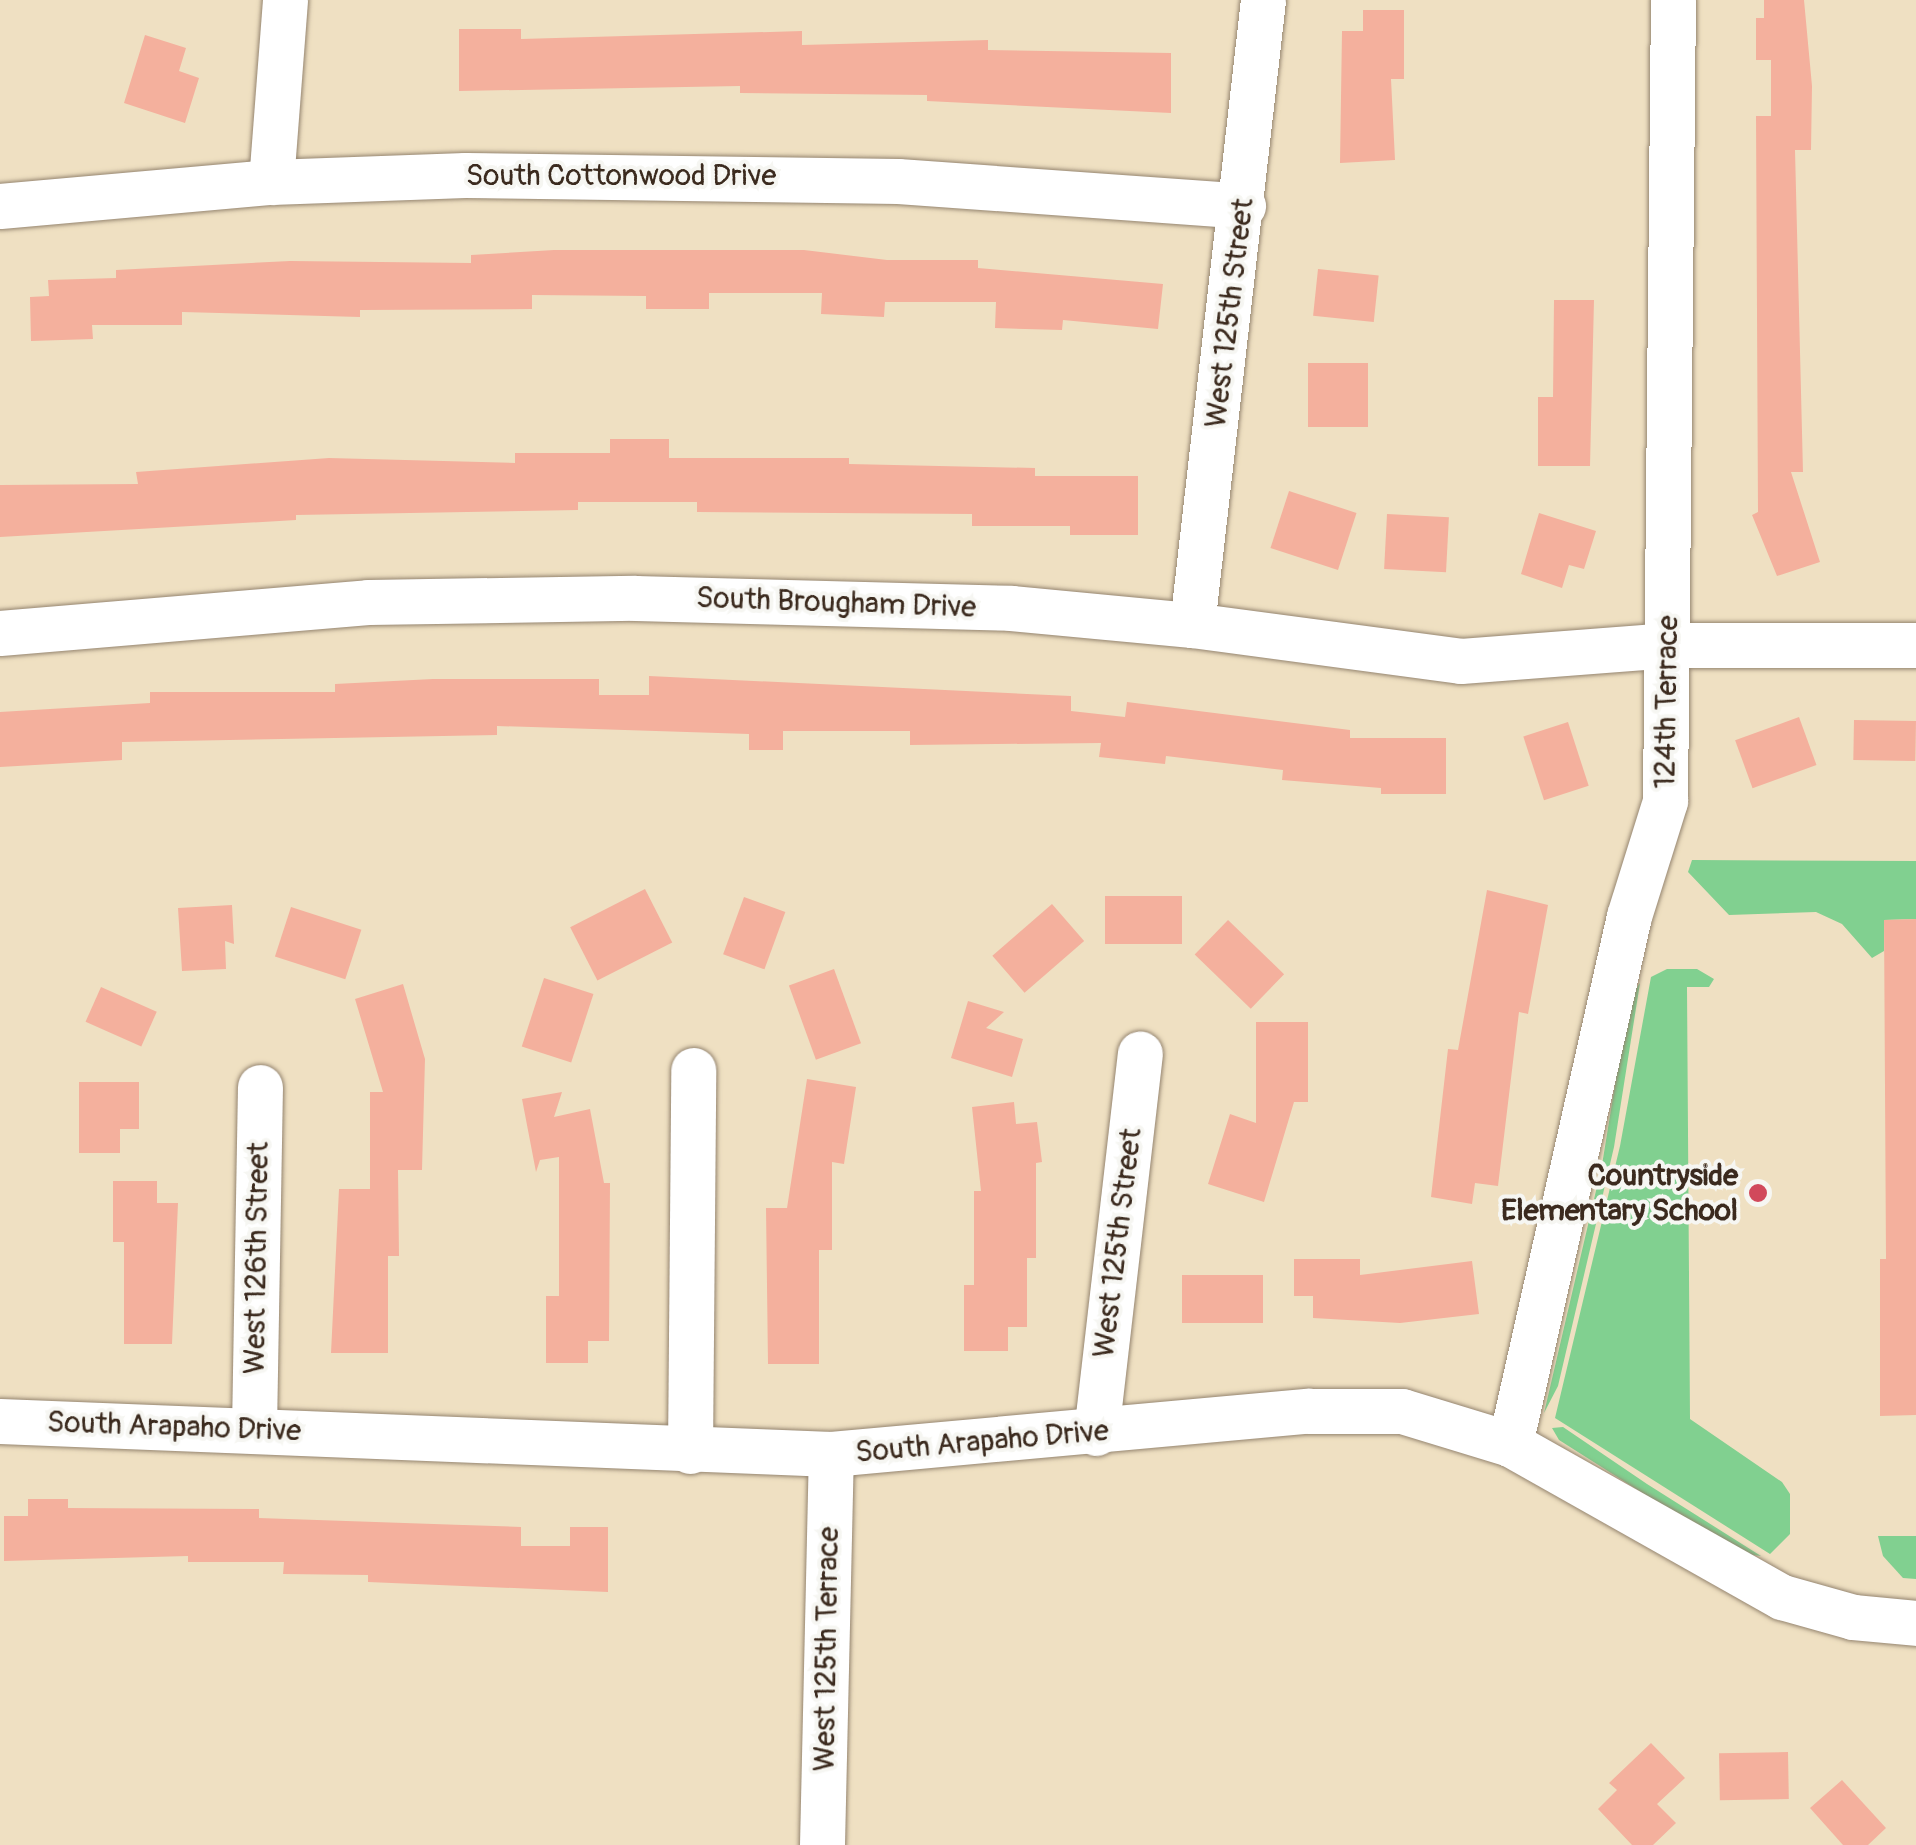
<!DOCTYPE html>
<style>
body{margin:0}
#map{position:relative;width:1916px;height:1845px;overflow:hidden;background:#efe0c2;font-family:Pangolin,sans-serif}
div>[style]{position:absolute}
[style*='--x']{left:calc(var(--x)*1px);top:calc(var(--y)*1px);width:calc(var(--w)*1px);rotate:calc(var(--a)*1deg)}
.green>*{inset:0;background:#81d090}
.building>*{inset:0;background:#f4b09d;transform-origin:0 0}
.roads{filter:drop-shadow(0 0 2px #958570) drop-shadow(0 0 2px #958570)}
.minor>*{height:45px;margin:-22.5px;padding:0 22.5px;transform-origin:22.5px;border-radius:22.5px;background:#fff}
.dots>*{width:28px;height:28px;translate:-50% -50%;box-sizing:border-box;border:5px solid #f6f6f2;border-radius:50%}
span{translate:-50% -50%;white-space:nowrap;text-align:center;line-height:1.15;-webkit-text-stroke:8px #f6f6f2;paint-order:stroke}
.street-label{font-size:30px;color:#3b2a1e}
.poi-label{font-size:30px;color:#3b2a1e;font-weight:700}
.right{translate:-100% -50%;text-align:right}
</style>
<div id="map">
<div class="green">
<i style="clip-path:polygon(1692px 860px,1916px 861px,1916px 919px,1884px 920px,1884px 951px,1872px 958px,1842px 924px,1816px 912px,1729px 915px,1688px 872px)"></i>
<i style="clip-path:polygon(1667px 969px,1697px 969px,1714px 979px,1709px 987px,1687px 987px,1690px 1419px,1782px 1482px,1790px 1494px,1790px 1534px,1770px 1554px,1555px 1418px,1620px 1146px,1651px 977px)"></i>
<i style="clip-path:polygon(1640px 983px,1614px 1147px,1558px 1386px,1544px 1413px,1602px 1165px,1629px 998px)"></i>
<i style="clip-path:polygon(1563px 1427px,1647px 1484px,1761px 1556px,1737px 1553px,1559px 1440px,1552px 1428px)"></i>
<i style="clip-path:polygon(1878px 1536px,1916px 1536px,1916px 1579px,1903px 1578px,1883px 1556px)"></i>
</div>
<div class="building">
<i style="clip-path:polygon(1764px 0,1804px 0,1812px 86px,1811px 150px,1795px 150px,1803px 472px,1791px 472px,1820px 562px,1777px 576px,1752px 515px,1758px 512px,1756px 116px,1771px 116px,1771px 60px,1756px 60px,1756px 18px,1764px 18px)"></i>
<i style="clip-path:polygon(1363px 10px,1404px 10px,1404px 79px,1391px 79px,1395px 160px,1340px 163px,1342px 31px,1363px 31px)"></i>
<i style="clip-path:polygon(459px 29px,521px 29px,521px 39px,802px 31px,802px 45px,988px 40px,988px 50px,1171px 53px,1171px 113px,927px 101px,927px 95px,740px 93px,740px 86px,459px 91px)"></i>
<i style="clip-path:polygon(145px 35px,186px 48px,179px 71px,199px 78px,185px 123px,124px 103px)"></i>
<i style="clip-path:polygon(554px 250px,804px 250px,887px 260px,978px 260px,978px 268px,1163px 284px,1158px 329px,1063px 320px,1062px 330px,995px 328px,996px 302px,885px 302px,884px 317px,821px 314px,822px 293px,709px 293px,709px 309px,646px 309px,646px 296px,532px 295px,532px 309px,360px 310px,360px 317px,182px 312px,182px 325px,92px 325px,93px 339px,31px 341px,30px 297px,49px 296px,48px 280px,116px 278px,116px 270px,290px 261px,471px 263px,471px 255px)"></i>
<i style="left:1318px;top:269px;width:61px;height:47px;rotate:6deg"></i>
<i style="clip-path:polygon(1554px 300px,1594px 300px,1590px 466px,1538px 466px,1538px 397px,1553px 397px)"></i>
<i style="left:1308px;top:363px;width:60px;height:64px"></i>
<i style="clip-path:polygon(610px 439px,669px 439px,669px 458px,849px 458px,849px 464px,1035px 468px,1035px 476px,1138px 476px,1138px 535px,1070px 535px,1070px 526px,972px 526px,972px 514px,697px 512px,697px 502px,578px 502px,578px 510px,296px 515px,296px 520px,0 537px,0 485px,138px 484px,136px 472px,329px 458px,515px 463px,515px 453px,610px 453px)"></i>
<i style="left:1289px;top:491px;width:71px;height:60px;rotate:18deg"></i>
<i style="clip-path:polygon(1539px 513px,1596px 531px,1584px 569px,1569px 565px,1562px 588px,1521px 574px)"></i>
<i style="left:1387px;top:514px;width:62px;height:55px;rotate:3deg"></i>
<i style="clip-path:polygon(649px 676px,1071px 696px,1071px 711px,1125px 717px,1127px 702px,1350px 730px,1350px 738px,1446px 738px,1446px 794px,1381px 794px,1381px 788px,1282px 780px,1283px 770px,1166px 756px,1165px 764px,1099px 757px,1101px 743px,910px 745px,910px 731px,783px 731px,783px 750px,749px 750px,749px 734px,497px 726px,497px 735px,122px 742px,122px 760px,0 767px,0 712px,150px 703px,150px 692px,335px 692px,335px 684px,433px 679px,599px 679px,599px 695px,649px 695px)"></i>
<i style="left:1799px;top:717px;width:51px;height:68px;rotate:70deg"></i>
<i style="left:1854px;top:720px;width:62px;height:40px;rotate:1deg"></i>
<i style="left:1568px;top:722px;width:67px;height:47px;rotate:72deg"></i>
<i style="left:645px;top:889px;width:60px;height:84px;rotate:63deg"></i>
<i style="clip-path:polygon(1487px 890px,1548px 905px,1528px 1014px,1519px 1012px,1498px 1186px,1475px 1183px,1472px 1204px,1431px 1197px,1448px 1049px,1458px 1050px)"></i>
<i style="left:1105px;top:896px;width:77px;height:48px"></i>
<i style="left:744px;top:897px;width:44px;height:61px;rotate:20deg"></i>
<i style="left:1052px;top:904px;width:49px;height:79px;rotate:49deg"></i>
<i style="clip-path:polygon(232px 905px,234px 944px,225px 941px,226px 969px,182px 971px,178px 908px)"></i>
<i style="left:291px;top:907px;width:74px;height:52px;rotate:18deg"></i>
<i style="clip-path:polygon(1916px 919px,1916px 1415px,1880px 1416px,1880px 1259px,1886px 1259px,1884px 920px)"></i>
<i style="left:1228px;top:920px;width:78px;height:48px;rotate:44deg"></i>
<i style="left:834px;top:969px;width:79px;height:48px;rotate:70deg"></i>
<i style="left:544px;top:978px;width:52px;height:72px;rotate:18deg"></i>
<i style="clip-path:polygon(403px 984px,425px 1059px,422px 1170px,398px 1170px,399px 1256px,388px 1256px,388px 1353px,331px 1353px,339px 1189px,370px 1189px,370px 1092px,383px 1092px,355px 999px)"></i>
<i style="left:101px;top:987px;width:61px;height:38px;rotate:24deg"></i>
<i style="clip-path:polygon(968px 1001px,1004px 1012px,986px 1028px,1023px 1039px,1012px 1077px,951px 1058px)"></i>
<i style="clip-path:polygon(1256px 1022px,1308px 1022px,1308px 1102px,1294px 1102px,1264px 1202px,1208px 1184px,1230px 1114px,1256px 1123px)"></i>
<i style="clip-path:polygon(807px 1079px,856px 1087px,844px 1164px,832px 1162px,832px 1250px,819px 1250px,819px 1364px,768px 1364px,766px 1208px,787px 1208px)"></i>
<i style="clip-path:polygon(79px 1082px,139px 1082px,139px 1129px,120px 1129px,120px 1153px,79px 1153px)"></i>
<i style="clip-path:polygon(562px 1092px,554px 1117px,590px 1109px,604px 1183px,610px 1183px,609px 1341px,588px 1341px,588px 1363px,546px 1363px,546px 1296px,559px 1296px,559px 1157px,540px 1160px,536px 1172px,522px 1099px)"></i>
<i style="clip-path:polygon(1014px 1102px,1016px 1124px,1037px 1122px,1042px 1162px,1036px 1163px,1036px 1258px,1027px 1258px,1027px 1327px,1008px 1327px,1008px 1351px,964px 1351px,964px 1285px,974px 1285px,974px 1191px,981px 1191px,972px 1107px)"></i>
<i style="clip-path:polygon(113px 1181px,157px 1181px,157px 1203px,178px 1203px,172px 1344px,124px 1344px,124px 1242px,113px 1242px)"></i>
<i style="clip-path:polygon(1294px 1259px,1360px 1259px,1360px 1275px,1472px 1261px,1479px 1314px,1400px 1323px,1313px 1318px,1313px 1296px,1294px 1296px)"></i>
<i style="left:1182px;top:1275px;width:81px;height:48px"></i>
<i style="clip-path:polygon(28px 1499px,68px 1499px,68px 1508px,259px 1509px,259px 1518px,521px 1527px,521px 1546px,570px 1546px,570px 1527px,608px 1527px,608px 1592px,368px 1582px,368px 1575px,283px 1574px,284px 1562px,188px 1562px,188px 1556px,4px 1561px,4px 1516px,28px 1516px)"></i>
<i style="clip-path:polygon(1651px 1743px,1685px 1778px,1657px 1804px,1676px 1823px,1653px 1845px,1632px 1845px,1598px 1809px,1617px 1790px,1609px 1783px)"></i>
<i style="left:1788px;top:1752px;width:47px;height:69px;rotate:89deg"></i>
<i style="clip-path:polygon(1842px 1780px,1886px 1828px,1868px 1845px,1843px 1845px,1810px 1808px)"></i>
</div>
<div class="roads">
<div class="minor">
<i style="--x:271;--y:182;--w:183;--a:-85.6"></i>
<i style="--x:0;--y:206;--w:272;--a:-5.1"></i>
<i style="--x:271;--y:182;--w:194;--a:-2.1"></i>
<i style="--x:465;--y:175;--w:433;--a:0.8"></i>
<i style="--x:898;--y:181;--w:346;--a:4.1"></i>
<i style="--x:1192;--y:625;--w:629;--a:-83.52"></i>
<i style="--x:0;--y:633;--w:369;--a:-4.8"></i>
<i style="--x:368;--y:602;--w:267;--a:-0.9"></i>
<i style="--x:635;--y:598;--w:376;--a:1.5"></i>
<i style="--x:1011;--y:608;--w:182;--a:5.4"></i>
<i style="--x:1192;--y:625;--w:271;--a:7.6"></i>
<i style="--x:1461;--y:661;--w:209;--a:-4.4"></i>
<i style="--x:1669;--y:645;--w:247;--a:0"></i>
<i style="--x:0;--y:1421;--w:832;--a:2.27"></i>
<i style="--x:831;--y:1454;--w:479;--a:-5.2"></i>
<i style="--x:1308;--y:1411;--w:94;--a:0"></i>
<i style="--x:1402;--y:1411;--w:113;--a:17"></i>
<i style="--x:1510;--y:1444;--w:312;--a:29.4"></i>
<i style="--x:1782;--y:1597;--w:74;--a:15.7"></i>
<i style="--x:1853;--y:1617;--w:63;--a:5.4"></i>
<i style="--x:254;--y:1429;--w:342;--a:-89"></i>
<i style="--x:1096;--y:1433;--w:382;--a:-83.4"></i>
<i style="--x:1510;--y:1444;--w:541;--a:-77.3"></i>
<i style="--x:1629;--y:916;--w:121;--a:-72.6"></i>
<i style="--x:1665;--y:801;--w:801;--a:-89.43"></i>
<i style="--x:690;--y:1451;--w:381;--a:-89.5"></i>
<i style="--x:822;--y:1845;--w:391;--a:-88.7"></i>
</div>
</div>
<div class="dots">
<i style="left:1758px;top:1193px;background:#d1495b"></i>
</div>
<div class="street-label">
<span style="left:621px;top:176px">South Cottonwood Drive</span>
<span style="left:1230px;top:313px;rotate:-83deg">West 125th Street</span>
<span style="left:836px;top:603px;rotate:2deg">South Brougham Drive</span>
<span style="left:1667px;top:702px;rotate:-89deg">124th Terrace</span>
<span style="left:1118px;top:1243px;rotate:-83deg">West 125th Street</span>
<span style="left:257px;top:1258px;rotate:-89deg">West 126th Street</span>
<span style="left:174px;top:1427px;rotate:2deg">South Arapaho Drive</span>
<span style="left:982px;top:1442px;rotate:-5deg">South Arapaho Drive</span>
<span style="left:827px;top:1649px;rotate:-89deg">West 125th Terrace</span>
</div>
<div class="poi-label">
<span class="right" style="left:1738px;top:1193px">Countryside<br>Elementary School</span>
</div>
</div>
